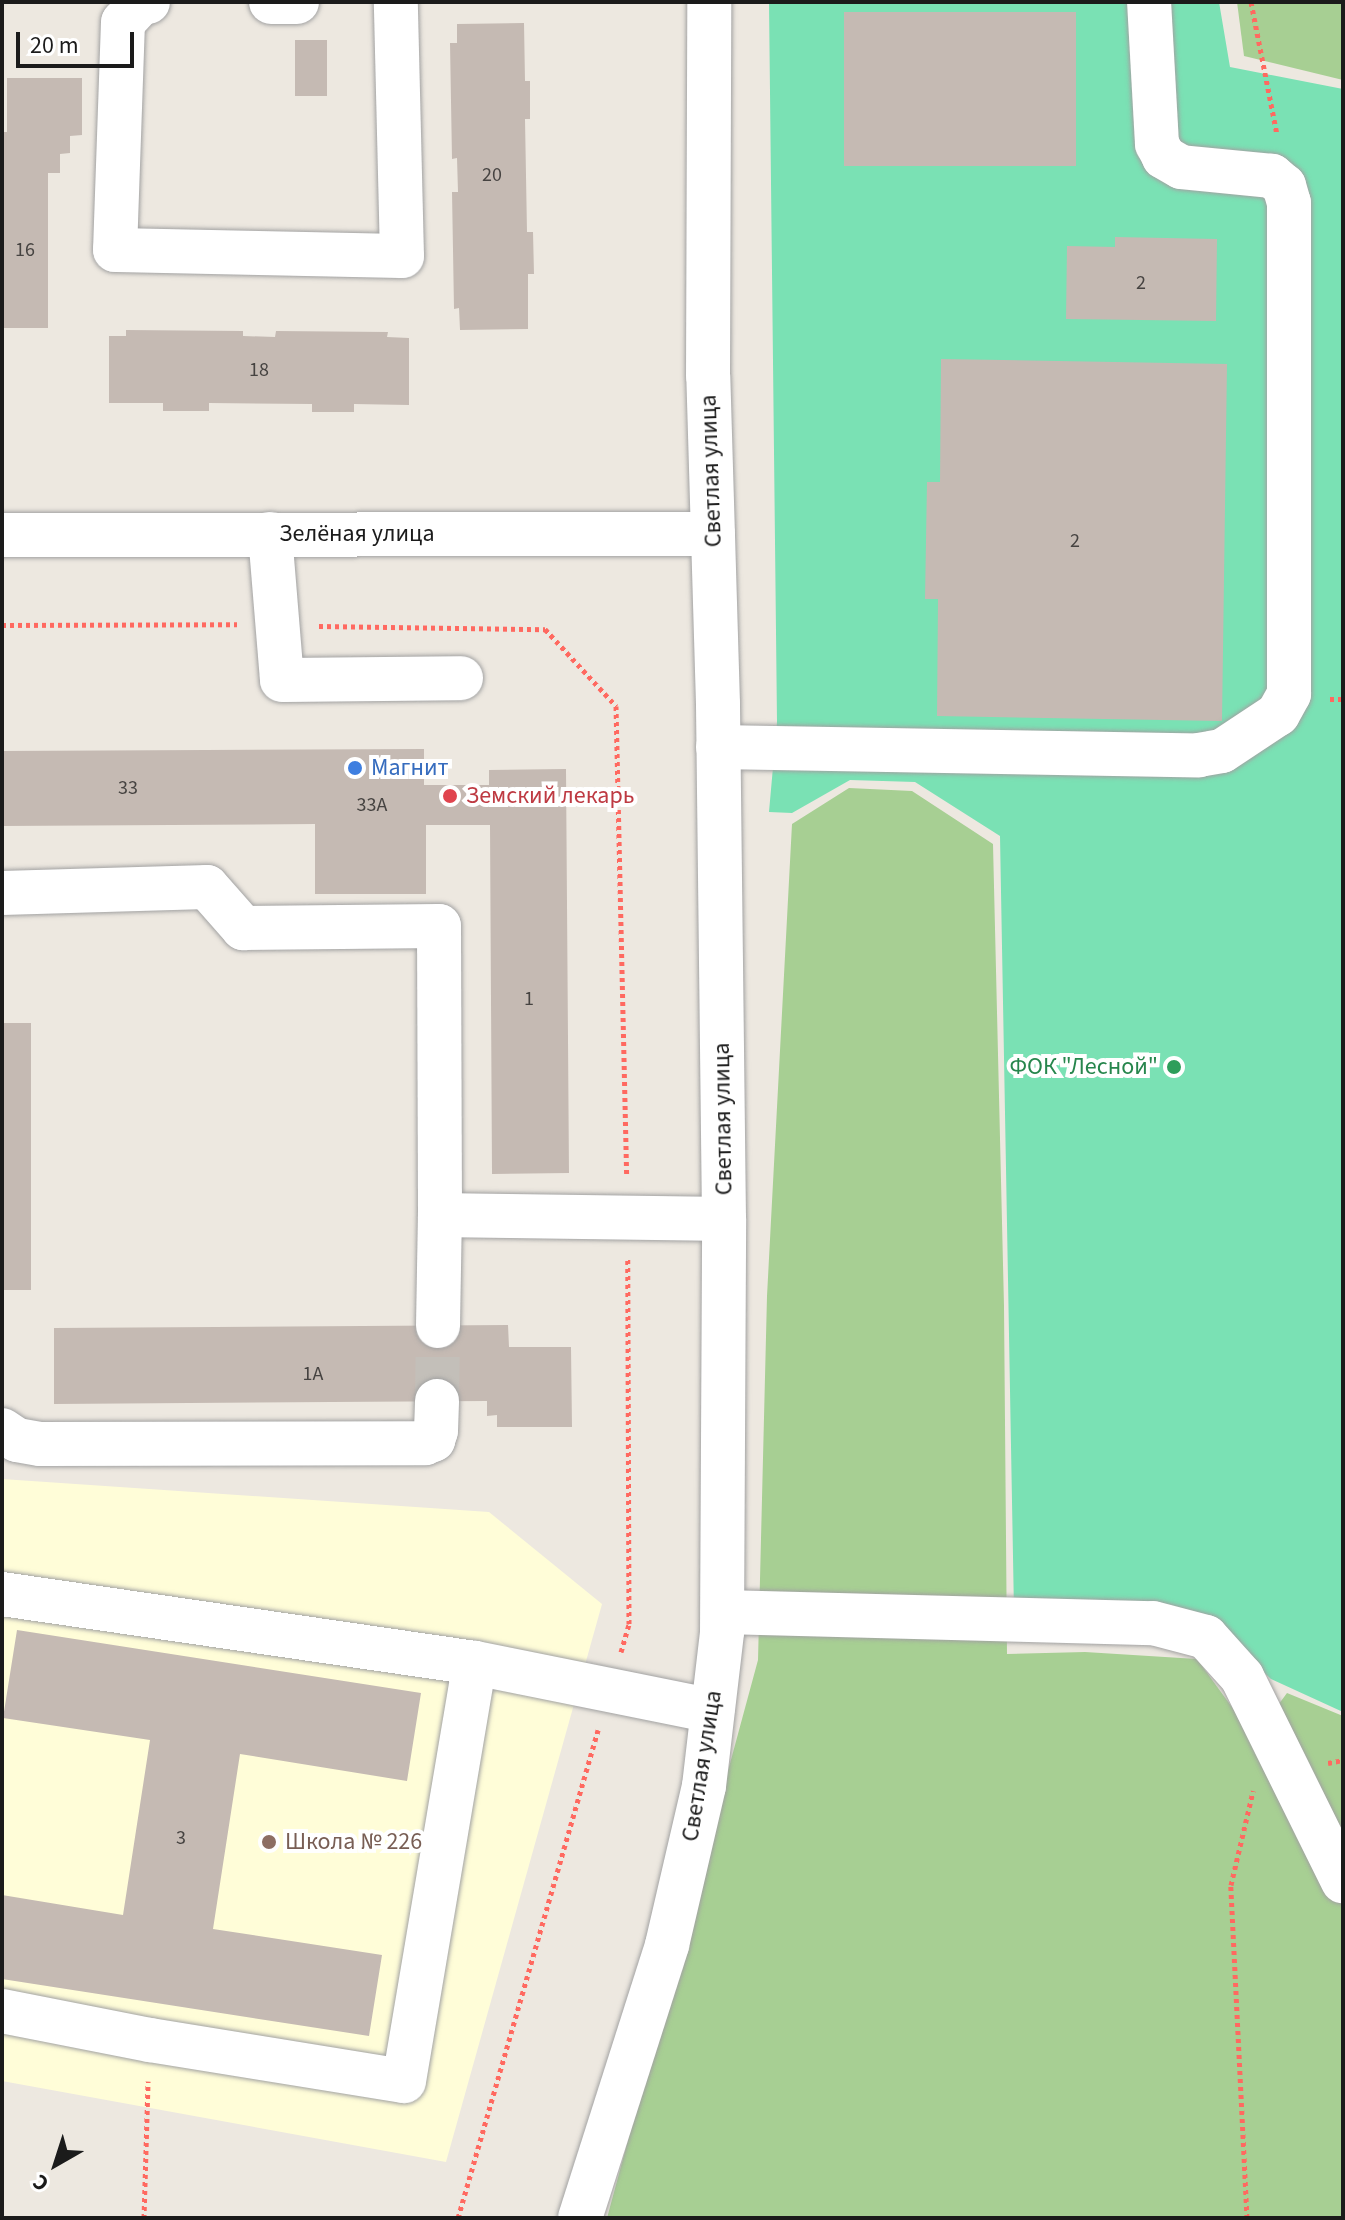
<!DOCTYPE html>
<meta charset="utf-8">
<style>
body{margin:0}
#map{position:relative;width:1345px;height:2220px;overflow:hidden;background:#ede8e0;font-family:"Source Sans 3",sans-serif}
div>[style]{position:absolute}
[style*='--x']{left:calc(var(--x)*1px);top:calc(var(--y)*1px);width:calc(var(--w)*1px);rotate:calc(var(--a)*1deg)}
.education>*{inset:0;background:#fffdd8}
.forest>*{inset:0;background:#a7cf93}
.pitch>*{inset:0;background:#7ae1b4}
.building>*{inset:0;background:#c5bab3;transform-origin:0 0}
.minor-tunnel>*{height:44px;margin-top:-22px;transform-origin:0;background:repeating-linear-gradient(90deg,#c3bfb9 0 44px,transparent 0 66px)}
.path>*{height:5px;margin-top:-2.5px;transform-origin:0;background:repeating-linear-gradient(90deg,#ff6960 0 4px,transparent 0 8px)}
.roads{filter:drop-shadow(0 0 2px #a2a2a2) drop-shadow(0 0 2px #a2a2a2)}
.minor>*{height:44px;margin:-22px;padding:0 22px;transform-origin:22px;border-radius:22px;background:#fff}
.dots>*{width:22px;height:22px;translate:-50% -50%;box-sizing:border-box;border:4px solid #fff;border-radius:50%}
span{translate:-50% -50%;white-space:nowrap;text-align:center;line-height:1.15;-webkit-text-stroke:8px #fff;paint-order:stroke}
.number-label{font-size:20px;color:#464341}
.number-label span{-webkit-text-stroke-width:0}
.street-label{font-size:24px;color:#1b1b1b}
.shop-label{font-size:24px;color:#366cbe}
.left{translate:0 -50%;text-align:left}
.health-label{font-size:24px;color:#be3a42}
.leisure-label{font-size:24px;color:#27864d}
.right{translate:-100% -50%;text-align:right}
.education-label{font-size:24px;color:#785e54}
.frame{position:absolute;inset:0;border:4px solid #1b1b1b;pointer-events:none}
.north{position:absolute;left:16px;top:2124px;width:80px;height:80px;-webkit-text-stroke:6px #fff;paint-order:stroke;rotate:219deg;font-size:22px;font-weight:700;line-height:32px;text-align:center;color:#1b1b1b}
.north::after{content:'';display:block;margin:auto;width:28px;height:36px;background:#1b1b1b;clip-path:polygon(50% 0,100% 100%,50% 72%,0 100%)}
.scale{position:absolute;left:16px;top:32px;width:118px;height:36px;box-sizing:border-box;border:4px solid #1b1b1b;border-top:0;padding-left:10px;font-size:24px;line-height:28px;white-space:nowrap;color:#1b1b1b;-webkit-text-stroke:6px #fff;paint-order:stroke}
</style>
<div id="map">
<div class="education">
<i style="clip-path:polygon(2px 1479px,489px 1512px,602px 1604px,446px 2162px,2px 2081px)"></i>
</div>
<div class="forest">
<i style="clip-path:polygon(1237px 2px,1343px 2px,1343px 80px,1244px 56px)"></i>
<i style="clip-path:polygon(849px 788px,912px 791px,993px 844px,1004px 1306px,1007px 1654px,1085px 1652px,1197px 1659px,1234px 1710px,1273px 1712px,1287px 1693px,1343px 1716px,1343px 2218px,607px 2218px,758px 1660px,767px 1296px,792px 824px)"></i>
</div>
<div class="pitch">
<i style="clip-path:polygon(769px 2px,1219px 2px,1230px 67px,1343px 89px,1343px 1712px,1271px 1679px,1200px 1613px,1014px 1612px,1000px 836px,915px 782px,850px 780px,792px 813px,769px 812px,777px 722px)"></i>
</div>
<div class="building">
<i style="left:844px;top:12px;width:232px;height:154px"></i>
<i style="clip-path:polygon(524px 23px,525px 81px,530px 81px,530px 119px,525px 119px,527px 232px,533px 232px,534px 274px,528px 274px,528px 329px,460px 330px,459px 308px,454px 309px,452px 192px,458px 192px,457px 158px,452px 159px,450px 43px,457px 43px,457px 24px)"></i>
<i style="left:295px;top:40px;width:32px;height:56px"></i>
<i style="clip-path:polygon(7px 78px,82px 78px,82px 135px,70px 136px,70px 153px,60px 154px,60px 173px,48px 173px,48px 328px,2px 328px,2px 132px,7px 132px)"></i>
<i style="clip-path:polygon(1115px 237px,1217px 239px,1216px 321px,1066px 319px,1067px 246px,1115px 247px)"></i>
<i style="clip-path:polygon(126px 330px,243px 331px,243px 336px,275px 337px,276px 331px,388px 332px,387px 337px,409px 338px,409px 405px,354px 404px,354px 412px,312px 412px,312px 404px,209px 403px,209px 411px,163px 411px,163px 403px,109px 403px,109px 336px,126px 336px)"></i>
<i style="clip-path:polygon(941px 359px,1227px 364px,1222px 721px,937px 716px,938px 599px,925px 599px,927px 482px,940px 482px)"></i>
<i style="clip-path:polygon(424px 749px,424px 785px,489px 785px,489px 770px,566px 769px,569px 1173px,492px 1174px,490px 825px,426px 825px,426px 894px,315px 894px,315px 824px,2px 826px,2px 751px)"></i>
<i style="left:2px;top:1023px;width:29px;height:267px"></i>
<i style="clip-path:polygon(508px 1325px,509px 1347px,571px 1347px,572px 1427px,497px 1427px,497px 1415px,487px 1416px,487px 1401px,54px 1404px,54px 1328px)"></i>
<i style="clip-path:polygon(17px 1630px,421px 1693px,407px 1781px,240px 1754px,213px 1929px,382px 1955px,369px 2036px,2px 1979px,2px 1895px,123px 1915px,150px 1740px,3px 1718px)"></i>
</div>
<div class="minor-tunnel">
<i style="--x:437;--y:1401;--w:75;--a:-89.2"></i>
</div>
<div class="path">
<i style="--x:1251;--y:2;--w:135;--a:78.9"></i>
<i style="--x:2;--y:625;--w:235;--a:-0.2"></i>
<i style="--x:319;--y:626;--w:226;--a:0.8"></i>
<i style="--x:545;--y:629;--w:105;--a:47.3"></i>
<i style="--x:616;--y:706;--w:471;--a:88.7"></i>
<i style="--x:1330;--y:699;--w:13;--a:0"></i>
<i style="--x:621;--y:1652;--w:29;--a:-74"></i>
<i style="--x:629;--y:1624;--w:365;--a:-90.2"></i>
<i style="--x:1328;--y:1763;--w:15;--a:-11"></i>
<i style="--x:144;--y:2218;--w:137;--a:-88.3"></i>
<i style="--x:458;--y:2218;--w:508;--a:-73.99"></i>
<i style="--x:1247;--y:2218;--w:333;--a:-92.8"></i>
<i style="--x:1231;--y:1885;--w:97;--a:-76.8"></i>
</div>
<div class="roads">
<div class="minor">
<i style="--x:148;--y:2;--w:7;--a:172"></i>
<i style="--x:141;--y:3;--w:26;--a:133"></i>
<i style="--x:123;--y:22;--w:228;--a:92"></i>
<i style="--x:115;--y:250;--w:287;--a:1.2"></i>
<i style="--x:402;--y:256;--w:254;--a:-91.4"></i>
<i style="--x:271;--y:2;--w:26;--a:0"></i>
<i style="--x:270;--y:534;--w:146;--a:85.3"></i>
<i style="--x:282;--y:680;--w:179;--a:-0.6"></i>
<i style="--x:2;--y:535;--w:711;--a:-0.08"></i>
<i style="--x:718;--y:747;--w:481;--a:1"></i>
<i style="--x:1199;--y:755;--w:23;--a:-10"></i>
<i style="--x:1222;--y:751;--w:67;--a:-33.5"></i>
<i style="--x:1278;--y:714;--w:23;--a:-61"></i>
<i style="--x:1289;--y:694;--w:491;--a:-90"></i>
<i style="--x:1289;--y:203;--w:18;--a:-106"></i>
<i style="--x:1284;--y:186;--w:16;--a:-140"></i>
<i style="--x:1272;--y:176;--w:91;--a:-174.4"></i>
<i style="--x:1181;--y:167;--w:20;--a:-150"></i>
<i style="--x:1164;--y:157;--w:15;--a:-118"></i>
<i style="--x:1157;--y:144;--w:142;--a:-93.2"></i>
<i style="--x:2;--y:893;--w:205;--a:-1.7"></i>
<i style="--x:207;--y:887;--w:55;--a:48.7"></i>
<i style="--x:243;--y:928;--w:196;--a:-0.6"></i>
<i style="--x:439;--y:926;--w:289;--a:89.8"></i>
<i style="--x:440;--y:1215;--w:284;--a:0.8"></i>
<i style="--x:438;--y:1326;--w:111;--a:-89"></i>
<i style="--x:2;--y:1430;--w:18;--a:34"></i>
<i style="--x:17;--y:1440;--w:23;--a:10"></i>
<i style="--x:40;--y:1444;--w:385;--a:-0.1"></i>
<i style="--x:425;--y:1443;--w:9;--a:-21"></i>
<i style="--x:433;--y:1440;--w:9;--a:-72"></i>
<i style="--x:436;--y:1431;--w:30;--a:-88"></i>
<i style="--x:2;--y:1594;--w:478;--a:8.3"></i>
<i style="--x:475;--y:1663;--w:242;--a:11.4"></i>
<i style="--x:723;--y:1612;--w:430;--a:1.5"></i>
<i style="--x:1153;--y:1623;--w:55;--a:14.8"></i>
<i style="--x:1206;--y:1637;--w:54;--a:48"></i>
<i style="--x:1242;--y:1677;--w:228;--a:63.7"></i>
<i style="--x:2;--y:2011;--w:151;--a:11.1"></i>
<i style="--x:150;--y:2040;--w:257;--a:9.2"></i>
<i style="--x:404;--y:2081;--w:424;--a:-80.4"></i>
<i style="--x:580;--y:2218;--w:287;--a:-72.3"></i>
<i style="--x:667;--y:1945;--w:163;--a:-76.9"></i>
<i style="--x:704;--y:1786;--w:155;--a:-83.3"></i>
<i style="--x:722;--y:1632;--w:413;--a:-89.7"></i>
<i style="--x:724;--y:1219;--w:515;--a:-90.67"></i>
<i style="--x:718;--y:704;--w:328;--a:-91.7"></i>
<i style="--x:708;--y:376;--w:374;--a:-89.8"></i>
</div>
</div>
<div class="dots">
<i style="left:355px;top:768px;background:#3f7fe0"></i>
<i style="left:450px;top:796px;background:#e0444e"></i>
<i style="left:1174px;top:1067px;background:#2e9e5b"></i>
<i style="left:269px;top:1842px;background:#8d6e63"></i>
</div>
<div class="number-label">
<span style="left:492px;top:175px">20</span>
<span style="left:25px;top:250px">16</span>
<span style="left:1141px;top:283px">2</span>
<span style="left:259px;top:370px">18</span>
<span style="left:1075px;top:541px">2</span>
<span style="left:128px;top:788px">33</span>
<span style="left:372px;top:805px">33А</span>
<span style="left:529px;top:999px">1</span>
<span style="left:313px;top:1374px">1А</span>
<span style="left:181px;top:1838px">3</span>
</div>
<div class="street-label">
<span style="left:711px;top:471px;rotate:-92deg">Светлая улица</span>
<span style="left:357px;top:534px">Зелёная улица</span>
<span style="left:723px;top:1119px;rotate:-91deg">Светлая улица</span>
<span style="left:702px;top:1766px;rotate:-81deg">Светлая улица</span>
</div>
<div class="shop-label">
<span class="left" style="left:371px;top:768px">Магнит</span>
</div>
<div class="health-label">
<span class="left" style="left:466px;top:796px">Земский лекарь</span>
</div>
<div class="leisure-label">
<span class="right" style="left:1158px;top:1067px">ФОК "Лесной"</span>
</div>
<div class="education-label">
<span class="left" style="left:285px;top:1842px">Школа № 226</span>
</div>
<div class="frame"></div>
<div class="north">С</div>
<div class="scale">20 m</div>
</div>
